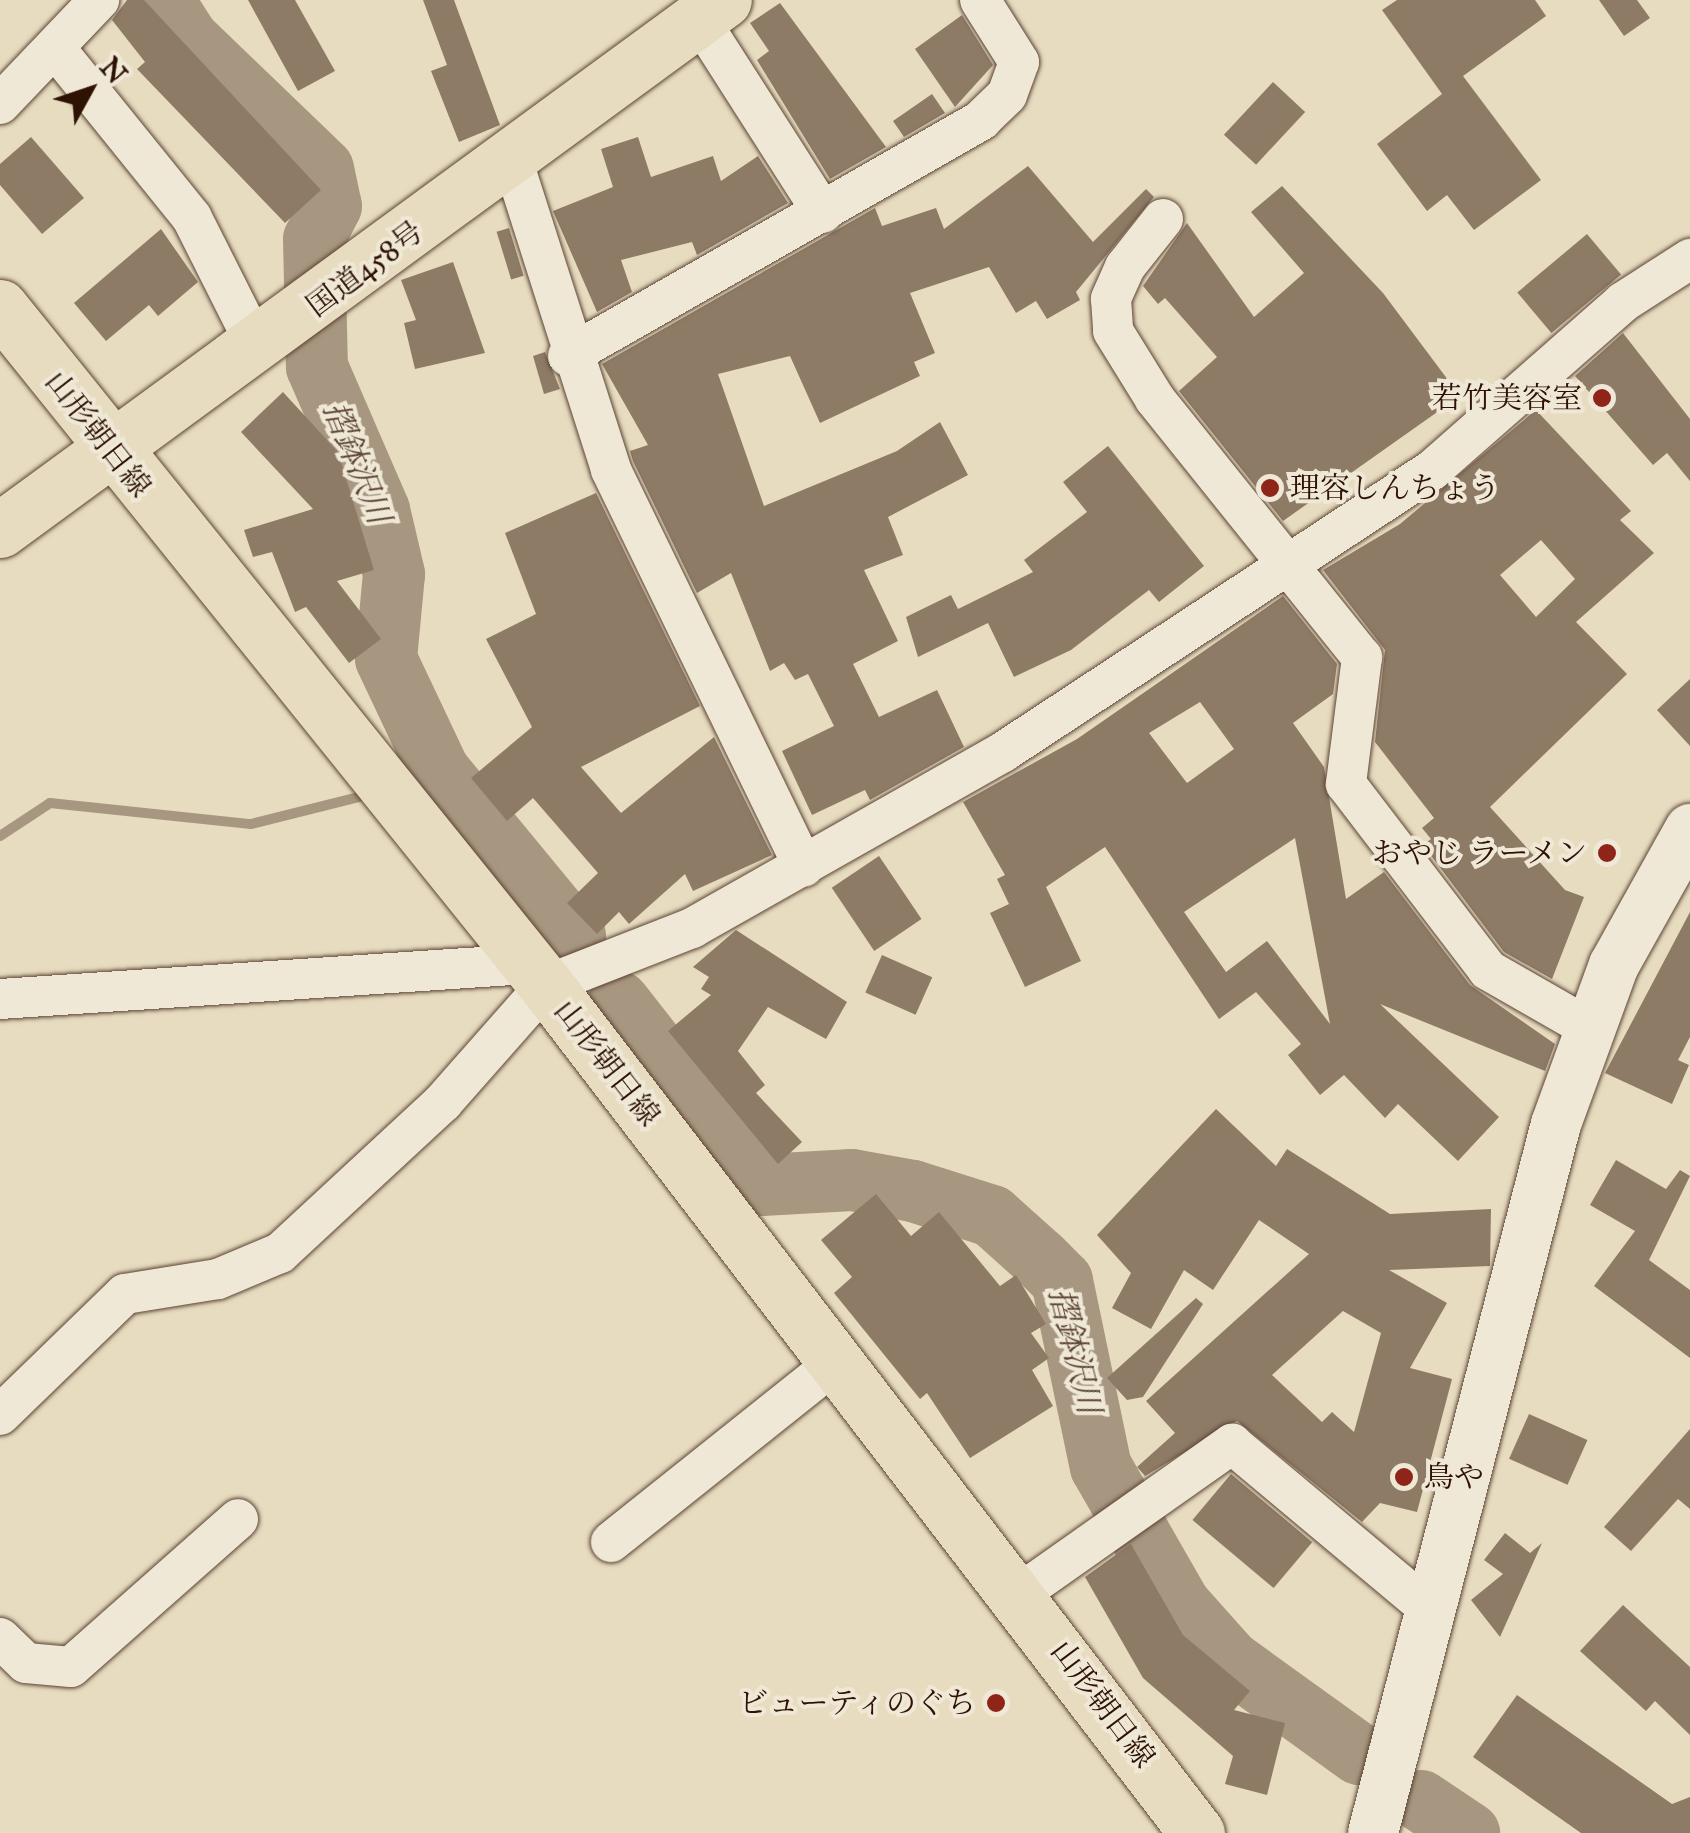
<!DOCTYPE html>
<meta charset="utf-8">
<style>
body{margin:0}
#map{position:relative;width:1690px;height:1833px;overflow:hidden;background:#e7dcc0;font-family:"IM FELL Great Primer","Noto Serif JP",serif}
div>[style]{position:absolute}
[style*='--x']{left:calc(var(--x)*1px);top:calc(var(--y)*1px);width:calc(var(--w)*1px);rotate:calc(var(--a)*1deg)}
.stream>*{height:10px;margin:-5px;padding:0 5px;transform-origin:5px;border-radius:5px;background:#a89780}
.river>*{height:62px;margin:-31px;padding:0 31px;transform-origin:31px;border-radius:31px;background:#a89780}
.building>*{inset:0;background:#8e7b66;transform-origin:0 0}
.roads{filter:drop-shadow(0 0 2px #5c4433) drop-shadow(0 0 2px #5c4433)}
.minor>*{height:40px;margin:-20px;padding:0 20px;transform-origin:20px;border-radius:20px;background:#efe8d6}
.tertiary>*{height:50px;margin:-25px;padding:0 25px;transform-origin:25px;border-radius:25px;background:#efe8d6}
.primary>*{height:55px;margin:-27.5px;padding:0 27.5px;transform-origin:27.5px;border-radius:27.5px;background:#e7dcc0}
.trunk>*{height:55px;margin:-27.5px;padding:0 27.5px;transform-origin:27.5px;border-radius:27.5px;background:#e7dcc0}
.dots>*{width:28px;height:28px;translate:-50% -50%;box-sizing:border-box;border:5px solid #efe8d6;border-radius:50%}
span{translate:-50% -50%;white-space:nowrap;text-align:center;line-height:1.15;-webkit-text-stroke:8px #efe8d6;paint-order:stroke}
.street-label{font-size:30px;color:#2e1204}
.poi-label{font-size:30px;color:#2e1204}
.right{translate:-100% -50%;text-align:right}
.left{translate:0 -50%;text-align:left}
.water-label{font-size:32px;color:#5f4736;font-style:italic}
.north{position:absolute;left:40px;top:40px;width:100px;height:100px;-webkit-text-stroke:8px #efe8d6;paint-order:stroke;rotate:50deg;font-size:28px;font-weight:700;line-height:40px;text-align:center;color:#2e1204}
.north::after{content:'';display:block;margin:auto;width:35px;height:45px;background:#2e1204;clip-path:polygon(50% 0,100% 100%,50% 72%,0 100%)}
</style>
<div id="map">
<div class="stream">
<i style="--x:0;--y:836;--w:60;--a:-33.4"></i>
<i style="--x:50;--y:803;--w:202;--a:6"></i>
<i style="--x:251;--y:824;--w:120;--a:-14"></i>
</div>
<div class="river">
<i style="--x:163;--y:0;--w:46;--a:57.3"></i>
<i style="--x:188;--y:39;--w:187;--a:43.9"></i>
<i style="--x:323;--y:169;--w:38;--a:78"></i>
<i style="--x:331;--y:206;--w:37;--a:117"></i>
<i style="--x:314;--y:239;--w:128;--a:88.7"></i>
<i style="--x:317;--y:367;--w:156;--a:66.6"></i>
<i style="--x:379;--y:510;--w:66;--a:76.8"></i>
<i style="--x:394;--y:574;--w:85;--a:95.4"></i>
<i style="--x:386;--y:659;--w:124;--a:64.7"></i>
<i style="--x:439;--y:771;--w:214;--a:50.5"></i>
<i style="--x:619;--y:1002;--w:232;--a:52"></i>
<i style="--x:762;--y:1185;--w:90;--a:-3.2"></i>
<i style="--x:852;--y:1180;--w:62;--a:10.2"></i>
<i style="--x:913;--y:1191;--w:83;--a:17.6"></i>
<i style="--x:992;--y:1216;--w:64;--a:41.9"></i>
<i style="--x:1040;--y:1259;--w:31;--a:45"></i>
<i style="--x:1062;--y:1281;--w:190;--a:78.2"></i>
<i style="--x:1101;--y:1467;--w:159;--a:60.2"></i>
<i style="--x:1180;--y:1605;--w:75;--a:48.2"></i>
<i style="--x:1230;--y:1661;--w:159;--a:35.8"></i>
<i style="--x:1421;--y:1801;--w:58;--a:33.7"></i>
</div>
<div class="building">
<i style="clip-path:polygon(144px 0,321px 190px,285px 223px,137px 69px,145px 62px,112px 20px,127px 0)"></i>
<i style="clip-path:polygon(248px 0,295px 0,335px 71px,298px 91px)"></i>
<i style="clip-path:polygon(423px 0,454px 0,500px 125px,459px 142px,431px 71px,447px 65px)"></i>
<i style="clip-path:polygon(1397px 0,1535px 0,1546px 16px,1463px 76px,1541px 180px,1474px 230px,1447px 195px,1427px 211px,1377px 144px,1442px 94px,1382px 10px)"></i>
<i style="clip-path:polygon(1599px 0,1637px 0,1650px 18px,1624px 36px)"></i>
<i style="clip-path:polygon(780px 3px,886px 147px,830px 179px,757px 60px,769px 51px,750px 23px)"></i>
<i style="clip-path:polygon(962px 15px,993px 65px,955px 107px,915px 49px)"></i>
<i style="left:1273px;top:82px;width:44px;height:72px;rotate:43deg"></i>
<i style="clip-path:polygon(932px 94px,945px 113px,904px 137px,893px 121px)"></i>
<i style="clip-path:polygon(31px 137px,84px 198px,42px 234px,0 185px,0 164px)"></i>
<i style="clip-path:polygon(638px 137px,651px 177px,713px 156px,721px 181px,758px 156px,788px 203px,697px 255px,692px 242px,621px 260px,632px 292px,597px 312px,553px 211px,613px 187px,601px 149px)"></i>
<i style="clip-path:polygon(1028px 166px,1093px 242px,1146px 189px,1154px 197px,1076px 292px,1080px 300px,1047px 319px,1036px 301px,1016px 313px,989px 267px,910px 293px,935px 353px,914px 362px,920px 376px,820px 423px,790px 356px,718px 374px,764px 506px,897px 451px,940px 422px,968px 475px,888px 517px,903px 555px,864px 570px,898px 641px,853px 664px,879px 717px,937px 690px,964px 747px,870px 800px,865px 790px,812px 815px,782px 751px,834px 726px,808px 674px,795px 680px,784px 663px,770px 671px,731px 573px,697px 593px,633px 461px,630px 451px,648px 445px,602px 364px,875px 208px,882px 226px,936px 208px,944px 229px)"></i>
<i style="clip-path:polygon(1282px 186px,1383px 293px,1460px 396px,1283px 521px,1179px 391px,1217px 357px,1165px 298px,1158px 304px,1143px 286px,1187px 223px,1254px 317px,1304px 273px,1251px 212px)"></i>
<i style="left:509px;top:228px;width:50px;height:13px;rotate:73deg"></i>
<i style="clip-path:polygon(161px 229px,198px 282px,158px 316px,149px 305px,106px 341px,74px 303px)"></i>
<i style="left:1587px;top:234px;width:53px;height:91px;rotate:50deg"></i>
<i style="clip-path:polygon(453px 262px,485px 353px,415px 369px,404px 323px,416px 320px,401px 280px)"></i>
<i style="clip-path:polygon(1623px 333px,1690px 419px,1690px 481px,1667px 453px,1653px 465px,1575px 376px)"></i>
<i style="clip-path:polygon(545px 352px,560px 389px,544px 394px,533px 356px)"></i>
<i style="clip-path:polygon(283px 392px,338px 452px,374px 570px,337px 581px,381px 639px,349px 663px,306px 607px,295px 612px,272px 552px,253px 557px,244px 530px,313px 509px,241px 432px)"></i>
<i style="clip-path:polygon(evenodd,1536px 410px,1631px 511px,1620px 520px,1654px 553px,1576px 622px,1627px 674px,1490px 807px,1565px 890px,1584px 897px,1552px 979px,1504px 952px,1423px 845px,1431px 839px,1422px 828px,1434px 818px,1375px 742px,1385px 650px,1323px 570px,1400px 524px,1536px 410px,1541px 540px,1575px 579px,1536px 617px,1500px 575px,1541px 540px)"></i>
<i style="clip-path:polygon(1108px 446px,1204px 566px,1159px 602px,1149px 590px,1071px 650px,1014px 677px,988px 623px,918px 657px,906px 617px,951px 595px,958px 609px,1033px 572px,1024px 560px,1087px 512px,1063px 482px)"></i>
<i style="clip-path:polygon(596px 493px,700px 706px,581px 767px,621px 813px,714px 737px,772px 855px,693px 891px,685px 874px,629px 924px,619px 912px,597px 934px,567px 903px,598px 873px,533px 798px,507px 821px,471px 778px,532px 727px,486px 639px,536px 614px,505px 533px)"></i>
<i style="clip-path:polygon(evenodd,1283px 596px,1337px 664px,1333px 694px,1293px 723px,1324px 767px,1346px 899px,1384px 872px,1470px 985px,1555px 1044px,1545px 1071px,1380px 1004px,1499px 1117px,1458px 1161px,1398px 1104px,1385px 1118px,1344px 1075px,1320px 1095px,1288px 1055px,1301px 1044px,1256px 992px,1219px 1019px,1105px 847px,1046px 887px,1081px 961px,1025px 987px,990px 913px,1009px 904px,997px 879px,1005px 875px,963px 802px,1077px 739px,1283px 596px,1200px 702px,1234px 749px,1187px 783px,1149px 733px,1200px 702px,1283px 596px,1295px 838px,1327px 1008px,1330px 1024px,1267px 941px,1226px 972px,1184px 912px,1295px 838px)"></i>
<i style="clip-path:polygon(1690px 679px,1690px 746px,1657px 710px)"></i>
<i style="left:879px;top:856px;width:76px;height:57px;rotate:56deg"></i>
<i style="clip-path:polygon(1690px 912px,1690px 1037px,1678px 1060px,1689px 1065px,1672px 1104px,1605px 1073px)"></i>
<i style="clip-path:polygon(736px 930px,847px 1002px,826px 1039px,768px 1007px,738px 1051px,765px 1085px,756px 1093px,802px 1142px,778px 1164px,668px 1031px,711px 995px,701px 989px,709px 977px,693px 967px)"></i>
<i style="left:882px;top:955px;width:55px;height:41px;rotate:24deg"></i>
<i style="clip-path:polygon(evenodd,1216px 1109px,1276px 1166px,1287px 1149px,1390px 1214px,1491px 1209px,1490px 1266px,1389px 1270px,1447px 1303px,1410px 1368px,1452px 1379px,1417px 1512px,1380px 1503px,1362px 1522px,1237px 1421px,1145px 1476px,1137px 1467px,1175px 1433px,1146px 1401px,1309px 1254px,1259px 1220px,1213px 1290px,1184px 1270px,1151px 1329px,1112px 1308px,1131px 1273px,1097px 1235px,1216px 1109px,1343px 1311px,1381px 1333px,1354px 1432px,1332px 1412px,1322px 1422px,1272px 1375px,1343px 1311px)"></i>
<i style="clip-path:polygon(1616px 1160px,1666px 1189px,1680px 1170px,1690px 1176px,1649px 1260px,1690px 1290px,1690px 1358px,1594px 1286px,1635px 1231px,1590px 1205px)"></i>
<i style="clip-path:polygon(876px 1194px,911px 1236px,939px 1212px,1000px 1286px,1016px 1275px,1046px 1324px,1031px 1333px,1049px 1358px,1032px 1370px,1053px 1406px,970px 1458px,927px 1393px,920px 1399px,834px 1293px,852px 1277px,821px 1240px)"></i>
<i style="clip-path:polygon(1196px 1298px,1203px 1304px,1143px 1397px,1127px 1400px,1107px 1378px)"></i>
<i style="left:1529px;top:1414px;width:64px;height:49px;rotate:24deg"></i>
<i style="clip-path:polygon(1690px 1429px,1690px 1509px,1678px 1499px,1631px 1551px,1604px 1527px)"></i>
<i style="left:1231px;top:1474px;width:106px;height:60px;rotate:40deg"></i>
<i style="clip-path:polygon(1505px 1533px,1530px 1553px,1542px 1543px,1500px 1637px,1471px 1600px,1503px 1574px,1484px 1560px)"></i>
<i style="clip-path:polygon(1131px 1544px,1183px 1635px,1250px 1691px,1234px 1710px,1285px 1723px,1267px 1795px,1225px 1784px,1233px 1756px,1143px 1678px,1085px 1577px)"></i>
<i style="clip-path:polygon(1623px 1605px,1690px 1667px,1690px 1735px,1655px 1701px,1646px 1711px,1580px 1651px)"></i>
<i style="clip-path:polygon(1517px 1695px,1672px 1804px,1690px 1797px,1690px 1833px,1581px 1833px,1473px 1757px)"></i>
</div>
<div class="roads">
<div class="minor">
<i style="--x:699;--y:19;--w:230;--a:57.4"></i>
<i style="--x:55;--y:48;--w:218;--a:51.1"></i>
<i style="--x:192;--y:218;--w:144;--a:63.3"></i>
<i style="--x:0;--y:104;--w:144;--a:-46.4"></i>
<i style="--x:512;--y:159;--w:326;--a:72.3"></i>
<i style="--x:611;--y:470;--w:441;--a:64.1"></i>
<i style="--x:1163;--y:219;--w:61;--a:128.4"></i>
<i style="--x:1125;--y:267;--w:35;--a:114"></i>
<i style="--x:1111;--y:299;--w:32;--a:86"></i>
<i style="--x:1113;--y:331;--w:80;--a:58.3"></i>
<i style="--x:1155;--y:399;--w:331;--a:51.3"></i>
<i style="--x:1362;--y:657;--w:128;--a:97.2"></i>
<i style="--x:1346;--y:784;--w:234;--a:52.6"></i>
<i style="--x:1488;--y:970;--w:119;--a:29.8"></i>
<i style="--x:568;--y:356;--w:476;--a:-29.7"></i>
<i style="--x:981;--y:120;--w:36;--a:-44"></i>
<i style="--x:1007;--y:95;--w:35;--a:-70"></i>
<i style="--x:1019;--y:62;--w:73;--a:-122.2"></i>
<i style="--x:0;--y:999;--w:528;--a:-3.8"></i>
<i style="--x:0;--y:1415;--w:174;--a:-44.1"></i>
<i style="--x:125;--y:1294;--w:94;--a:-9.2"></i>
<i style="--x:218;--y:1279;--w:67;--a:-22.8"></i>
<i style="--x:280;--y:1253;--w:222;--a:-42.8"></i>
<i style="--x:443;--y:1102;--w:156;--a:-48.6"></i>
<i style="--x:546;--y:985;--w:157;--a:-21.3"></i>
<i style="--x:692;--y:928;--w:357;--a:-29.5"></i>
<i style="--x:1003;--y:752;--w:513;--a:-33.32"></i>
<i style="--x:1432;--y:470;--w:254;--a:-41.3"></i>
<i style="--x:1623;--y:302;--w:80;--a:-32.7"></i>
<i style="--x:611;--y:1542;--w:290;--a:-38.6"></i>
<i style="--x:1019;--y:1594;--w:261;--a:-35.2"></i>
<i style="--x:1232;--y:1444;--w:261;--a:39.9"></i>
<i style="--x:0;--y:1638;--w:36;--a:44"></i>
<i style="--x:26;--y:1663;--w:45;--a:5.1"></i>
<i style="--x:71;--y:1667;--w:223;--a:-41.5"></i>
</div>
<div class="tertiary">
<i style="--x:1373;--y:1833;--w:732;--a:-75.53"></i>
<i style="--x:1556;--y:1124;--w:169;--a:-70"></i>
<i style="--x:1614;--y:965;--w:156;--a:-60.8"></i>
</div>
<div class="primary">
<i style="--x:0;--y:307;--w:871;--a:51.16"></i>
<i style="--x:546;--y:985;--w:1069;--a:52.49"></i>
</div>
<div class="trunk">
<i style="--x:0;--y:530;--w:897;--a:-36.21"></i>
</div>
</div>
<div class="dots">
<i style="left:1602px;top:398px;background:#8f2418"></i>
<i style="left:1270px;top:488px;background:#8f2418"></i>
<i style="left:1607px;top:853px;background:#8f2418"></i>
<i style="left:1404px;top:1477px;background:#8f2418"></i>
<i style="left:996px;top:1703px;background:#8f2418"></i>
</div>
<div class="street-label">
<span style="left:365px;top:269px;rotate:-37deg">国道458号</span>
<span style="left:98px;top:434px;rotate:52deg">山形朝日線</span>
<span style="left:607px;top:1063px;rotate:52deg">山形朝日線</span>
<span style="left:1103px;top:1704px;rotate:53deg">山形朝日線</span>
</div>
<div class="poi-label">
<span class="right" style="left:1582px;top:398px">若竹美容室</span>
<span class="left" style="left:1290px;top:488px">理容しんちょう</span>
<span class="right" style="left:1587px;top:853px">おやじ ラーメン</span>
<span class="left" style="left:1424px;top:1477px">鳥や</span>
<span class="right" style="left:976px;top:1703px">ビューティのぐち</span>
</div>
<div class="water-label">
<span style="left:356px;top:463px;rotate:68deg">摺鉢沢川</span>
<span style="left:1074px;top:1351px;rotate:76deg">摺鉢沢川</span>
</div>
<div class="north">N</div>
</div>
